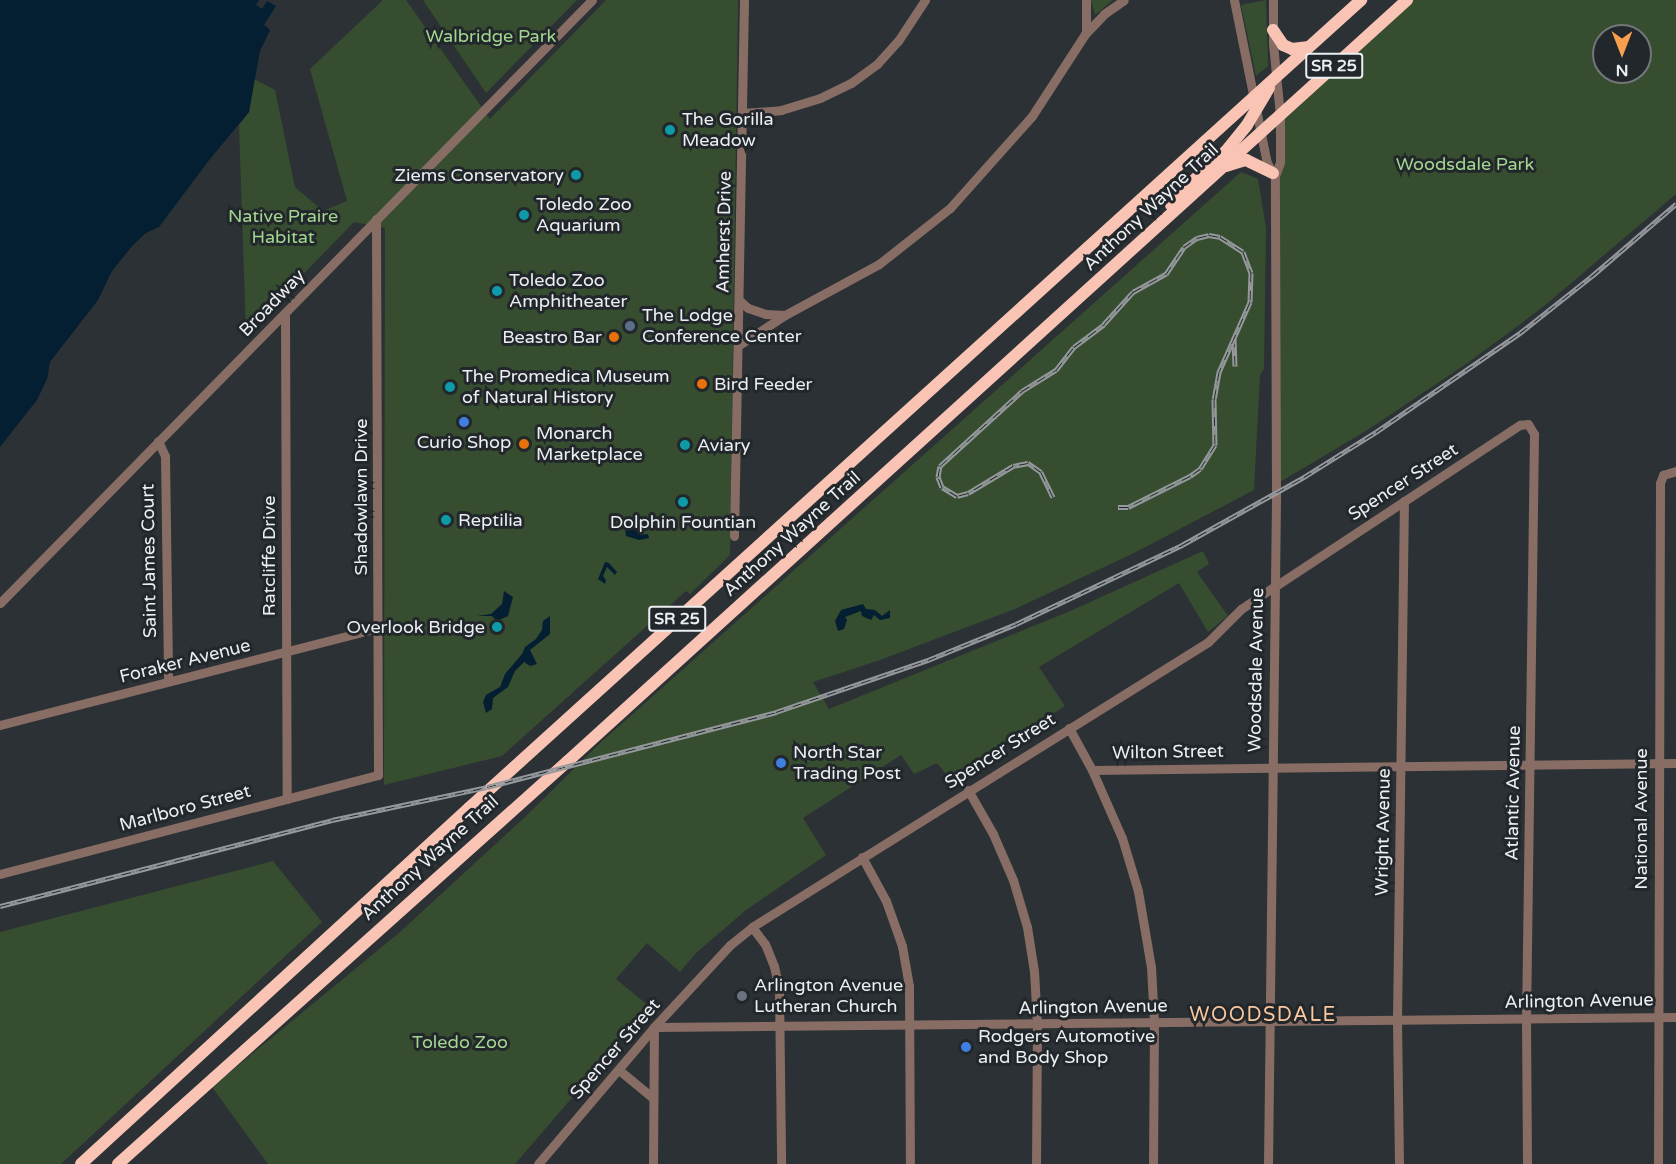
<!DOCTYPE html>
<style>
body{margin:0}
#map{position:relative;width:1676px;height:1164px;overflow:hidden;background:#2c3135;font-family:"Varela Round",sans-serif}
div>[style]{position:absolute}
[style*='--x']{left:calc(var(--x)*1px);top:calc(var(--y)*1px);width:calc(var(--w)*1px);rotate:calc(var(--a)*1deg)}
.green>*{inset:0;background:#374d30}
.water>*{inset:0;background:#031f31}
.minor>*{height:9px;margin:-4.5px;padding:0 4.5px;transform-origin:4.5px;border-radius:4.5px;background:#886d65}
.highway>*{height:12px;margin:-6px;padding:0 6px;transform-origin:6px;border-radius:6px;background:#fac4b4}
.rail>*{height:5px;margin-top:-2.5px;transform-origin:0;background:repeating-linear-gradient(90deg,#22272b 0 9px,#95999d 0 18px);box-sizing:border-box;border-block:2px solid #95999d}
.dots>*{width:16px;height:16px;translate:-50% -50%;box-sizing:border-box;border:3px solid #22272b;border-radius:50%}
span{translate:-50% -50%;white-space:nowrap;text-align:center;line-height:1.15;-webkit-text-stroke:6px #22272b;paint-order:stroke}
.shield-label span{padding:2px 4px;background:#22272b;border:2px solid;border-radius:4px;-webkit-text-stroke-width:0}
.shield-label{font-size:16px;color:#eceff2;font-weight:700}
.park-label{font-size:18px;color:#a3d78f}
.poi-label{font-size:18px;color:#eceff2}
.left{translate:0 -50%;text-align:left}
.right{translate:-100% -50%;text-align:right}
.street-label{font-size:18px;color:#eceff2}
.neighbourhood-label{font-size:20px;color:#fbc79f;letter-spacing:1.5px}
.north{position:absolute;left:1592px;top:24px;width:60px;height:60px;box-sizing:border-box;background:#22272b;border:2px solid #73777b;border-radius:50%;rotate:180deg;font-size:16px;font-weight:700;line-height:24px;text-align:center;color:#eceff2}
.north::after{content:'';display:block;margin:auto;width:21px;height:27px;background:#fa9f4e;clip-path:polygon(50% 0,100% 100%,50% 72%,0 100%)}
</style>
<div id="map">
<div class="green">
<i style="clip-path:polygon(383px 0,406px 0,490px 119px,606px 0,738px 0,730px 555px,690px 594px,686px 591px,502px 756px,384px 785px,385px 228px,354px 222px,246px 333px,239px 125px,249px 112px,254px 79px,275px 90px,295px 187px,323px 211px,347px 201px,310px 69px)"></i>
<i style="clip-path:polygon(423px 0,577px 0,486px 93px)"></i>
<i style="clip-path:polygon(1091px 0,1113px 0,1095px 15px)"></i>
<i style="clip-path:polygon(1266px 0,1268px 66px,1256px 76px,1241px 5px)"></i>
<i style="clip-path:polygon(evenodd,1406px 0,1676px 0,1676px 194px,1543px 307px,1469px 362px,1369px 429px,1275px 485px,1280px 115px,1406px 0,1604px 36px,1640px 36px,1640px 72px,1604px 72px,1604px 36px)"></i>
<i style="clip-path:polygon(1241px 172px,1258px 179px,1266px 228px,1264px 369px,1260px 375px,1254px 490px,1134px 553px,1015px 609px,880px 660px,813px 682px,829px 709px,1068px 612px,1203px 551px,1209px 564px,1197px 572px,1228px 616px,1208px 632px,1179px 583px,1039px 667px,1065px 706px,950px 779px,937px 763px,914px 774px,901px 755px,803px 818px,826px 855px,746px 910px,696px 953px,680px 972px,647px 943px,616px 979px,650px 1007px,515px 1164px,268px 1164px,212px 1087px,400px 932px,525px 817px,599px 744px)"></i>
<i style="clip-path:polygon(273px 861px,322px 922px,61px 1164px,0 1164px,0 932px)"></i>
</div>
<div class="water">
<i style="clip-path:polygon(0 0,259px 0,256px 5px,262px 9px,267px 1px,276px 6px,264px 25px,270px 30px,260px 51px,249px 112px,210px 159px,159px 227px,146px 233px,133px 245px,112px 271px,98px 300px,50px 362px,47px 379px,37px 400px,0 447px)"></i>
<i style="clip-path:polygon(637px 525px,640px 527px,640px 535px,648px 534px,649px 538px,639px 540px,626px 536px,625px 527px)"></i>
<i style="clip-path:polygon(605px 562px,609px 563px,617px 572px,615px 575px,607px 567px,603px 576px,606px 580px,605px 584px,598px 579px)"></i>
<i style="clip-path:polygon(504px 591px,513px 597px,508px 616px,497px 621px,492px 616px,477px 616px,491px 614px,502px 604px)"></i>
<i style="clip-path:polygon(863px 604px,866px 609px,875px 610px,882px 616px,890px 610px,890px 618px,880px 620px,874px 615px,871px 620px,862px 616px,861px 611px,845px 617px,847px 620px,844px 629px,838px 631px,835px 621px,841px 610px)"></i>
<i style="clip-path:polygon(550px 616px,550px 634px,530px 650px,537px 664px,530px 666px,524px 662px,515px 671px,508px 687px,493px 698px,492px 709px,486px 713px,483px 702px,486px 695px,500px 687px,505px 674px,522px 654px,525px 647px,536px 639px,542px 630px,543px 621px)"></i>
</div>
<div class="minor">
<i style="--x:1234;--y:0;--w:166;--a:78.6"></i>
<i style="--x:1267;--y:163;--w:9;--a:58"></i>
<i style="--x:1086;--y:32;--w:32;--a:-90"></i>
<i style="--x:742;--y:113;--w:39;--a:-4"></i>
<i style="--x:781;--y:110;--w:41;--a:-17.1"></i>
<i style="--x:820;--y:98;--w:34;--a:-26"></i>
<i style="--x:851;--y:83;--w:32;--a:-36"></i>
<i style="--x:877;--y:64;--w:31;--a:-48"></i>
<i style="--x:898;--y:41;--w:49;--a:-56.6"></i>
<i style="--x:739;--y:300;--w:12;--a:42"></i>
<i style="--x:748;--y:308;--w:18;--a:19"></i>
<i style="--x:765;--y:314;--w:20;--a:3"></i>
<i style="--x:285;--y:313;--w:486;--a:89.8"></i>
<i style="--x:739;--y:345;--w:55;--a:-33.1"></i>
<i style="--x:785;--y:315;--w:107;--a:-28.5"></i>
<i style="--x:879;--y:264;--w:90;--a:-38.3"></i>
<i style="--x:950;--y:208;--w:123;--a:-48.3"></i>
<i style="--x:1032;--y:116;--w:98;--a:-57.1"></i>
<i style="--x:1085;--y:34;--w:28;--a:-46"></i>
<i style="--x:1104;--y:14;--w:24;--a:-35"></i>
<i style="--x:158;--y:441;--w:17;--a:65"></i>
<i style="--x:165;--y:456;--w:225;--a:89.2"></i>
<i style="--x:734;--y:536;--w:536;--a:-88.93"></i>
<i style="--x:0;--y:603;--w:845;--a:-45.53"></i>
<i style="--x:0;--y:725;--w:389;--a:-14.4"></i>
<i style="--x:1069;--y:728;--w:48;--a:61.3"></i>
<i style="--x:1092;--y:770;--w:74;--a:66.2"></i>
<i style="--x:1122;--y:838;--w:55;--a:73.2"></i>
<i style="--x:1138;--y:891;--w:77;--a:80.3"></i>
<i style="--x:1151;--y:967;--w:56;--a:86.9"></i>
<i style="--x:1154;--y:1023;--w:141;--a:90.4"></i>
<i style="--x:1092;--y:770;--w:584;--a:-0.69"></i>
<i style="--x:968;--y:790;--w:51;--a:60.4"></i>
<i style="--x:993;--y:834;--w:50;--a:66.5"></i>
<i style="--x:1013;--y:880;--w:49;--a:73.4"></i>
<i style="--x:1027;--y:927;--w:45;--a:81"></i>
<i style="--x:1034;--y:971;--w:53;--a:86.8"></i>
<i style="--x:1037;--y:1024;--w:140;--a:90.4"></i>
<i style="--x:862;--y:857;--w:50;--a:61.4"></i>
<i style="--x:886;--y:901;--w:48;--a:70.4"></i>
<i style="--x:902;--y:946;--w:41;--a:80.1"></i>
<i style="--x:909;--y:986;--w:178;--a:89.7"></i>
<i style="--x:0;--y:874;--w:391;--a:-14.7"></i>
<i style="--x:378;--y:775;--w:556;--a:-90.21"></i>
<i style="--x:752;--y:927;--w:21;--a:53"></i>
<i style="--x:765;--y:944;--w:24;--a:68"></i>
<i style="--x:774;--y:966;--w:24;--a:78"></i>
<i style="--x:779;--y:989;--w:175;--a:89.3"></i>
<i style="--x:654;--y:1027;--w:1022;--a:-0.56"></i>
<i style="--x:619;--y:1070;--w:44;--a:39.5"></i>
<i style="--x:538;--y:1164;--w:180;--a:-49.7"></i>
<i style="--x:654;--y:1027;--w:112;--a:-47.2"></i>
<i style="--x:730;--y:945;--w:28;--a:-39"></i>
<i style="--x:752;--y:927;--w:538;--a:-32.01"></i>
<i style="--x:1208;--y:642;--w:47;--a:-45"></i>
<i style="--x:1241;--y:609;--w:40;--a:-34"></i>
<i style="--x:1274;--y:587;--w:295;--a:-33.4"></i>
<i style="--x:1520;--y:425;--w:8;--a:-7"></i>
<i style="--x:1528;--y:424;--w:12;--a:59"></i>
<i style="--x:1534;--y:434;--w:585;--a:90.78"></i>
<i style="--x:1526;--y:1019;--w:145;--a:89.6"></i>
<i style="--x:653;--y:1164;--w:137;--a:-89.6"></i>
<i style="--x:1268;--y:1164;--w:669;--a:-89.31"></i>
<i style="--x:1276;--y:495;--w:319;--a:-90.2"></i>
<i style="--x:1275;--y:176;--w:15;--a:-70"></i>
<i style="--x:1280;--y:162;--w:47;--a:-90"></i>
<i style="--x:1280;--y:115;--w:71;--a:-95.6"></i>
<i style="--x:1273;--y:44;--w:44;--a:-90"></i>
<i style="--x:1399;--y:1164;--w:144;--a:-90.8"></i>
<i style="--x:1397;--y:1020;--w:519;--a:-89.23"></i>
<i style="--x:1658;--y:1164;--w:681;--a:-89.83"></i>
<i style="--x:1660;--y:483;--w:9;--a:-69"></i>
<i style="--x:1663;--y:475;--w:14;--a:-17"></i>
</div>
<div class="highway">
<i style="--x:1273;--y:30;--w:18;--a:56"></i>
<i style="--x:1283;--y:45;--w:10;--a:24"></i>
<i style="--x:1292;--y:49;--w:17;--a:-7"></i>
<i style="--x:1226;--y:166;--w:21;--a:-17"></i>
<i style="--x:1246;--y:160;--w:30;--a:26"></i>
<i style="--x:1171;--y:205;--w:16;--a:-52"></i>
<i style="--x:1181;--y:192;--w:61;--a:-42.3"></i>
<i style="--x:1226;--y:151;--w:33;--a:-51"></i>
<i style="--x:1247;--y:125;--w:43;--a:-59.3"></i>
<i style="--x:81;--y:1164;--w:527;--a:-42.54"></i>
<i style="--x:469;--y:808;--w:1204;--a:-42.17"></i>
<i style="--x:118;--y:1164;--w:604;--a:-41.85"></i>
<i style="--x:568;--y:761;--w:1133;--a:-42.21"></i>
</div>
<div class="rail">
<i style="--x:1234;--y:338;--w:28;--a:88"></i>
<i style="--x:1053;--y:497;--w:28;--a:-116"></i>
<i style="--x:1041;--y:472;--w:16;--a:-145"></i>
<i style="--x:1028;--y:463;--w:15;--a:169"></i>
<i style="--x:1013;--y:466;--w:52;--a:149"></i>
<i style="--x:968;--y:493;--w:11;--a:165"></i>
<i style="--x:957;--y:496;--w:17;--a:-149"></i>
<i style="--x:942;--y:487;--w:11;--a:-112"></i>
<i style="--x:938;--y:477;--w:11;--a:-80"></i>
<i style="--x:940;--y:466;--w:111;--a:-42.4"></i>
<i style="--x:1022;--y:391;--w:40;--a:-32"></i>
<i style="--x:1056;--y:370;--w:29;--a:-52"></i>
<i style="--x:1074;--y:347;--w:38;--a:-37"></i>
<i style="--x:1104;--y:324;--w:43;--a:-47.8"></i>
<i style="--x:1133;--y:292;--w:38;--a:-29"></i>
<i style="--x:1166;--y:274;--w:32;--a:-56"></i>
<i style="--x:1184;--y:247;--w:16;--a:-35"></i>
<i style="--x:1197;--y:238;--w:12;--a:-14"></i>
<i style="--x:1209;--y:235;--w:11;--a:10"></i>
<i style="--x:1220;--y:237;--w:27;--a:33"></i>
<i style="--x:1243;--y:252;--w:22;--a:69"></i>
<i style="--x:1251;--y:273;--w:29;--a:92"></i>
<i style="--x:1250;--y:302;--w:77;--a:113.9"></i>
<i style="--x:1219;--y:372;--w:27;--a:100"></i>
<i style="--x:1214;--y:399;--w:46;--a:88.8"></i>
<i style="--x:1215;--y:445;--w:28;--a:122"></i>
<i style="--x:1200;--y:469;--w:12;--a:145"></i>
<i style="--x:1190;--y:476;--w:69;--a:153.4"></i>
<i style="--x:1128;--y:507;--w:10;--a:180"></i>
<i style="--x:0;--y:906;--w:343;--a:-14.5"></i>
<i style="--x:332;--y:820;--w:158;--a:-12"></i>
<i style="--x:487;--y:787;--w:299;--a:-14.5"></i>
<i style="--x:776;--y:712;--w:161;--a:-18.9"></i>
<i style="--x:928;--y:660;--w:95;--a:-22.2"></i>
<i style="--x:1016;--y:624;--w:184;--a:-25.4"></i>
<i style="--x:1182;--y:545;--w:140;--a:-29.1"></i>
<i style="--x:1304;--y:477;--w:85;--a:-32"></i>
<i style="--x:1376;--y:432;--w:175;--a:-34.5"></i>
<i style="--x:1520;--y:333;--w:92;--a:-38.4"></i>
<i style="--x:1592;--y:276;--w:111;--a:-40.6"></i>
</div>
<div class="dots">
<i style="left:670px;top:130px;background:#0f9aa8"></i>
<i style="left:576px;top:175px;background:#0f9aa8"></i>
<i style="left:524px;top:215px;background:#0f9aa8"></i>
<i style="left:497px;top:291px;background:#0f9aa8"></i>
<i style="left:630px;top:326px;background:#5c6f8a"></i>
<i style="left:614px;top:337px;background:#e8710a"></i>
<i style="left:702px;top:384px;background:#e8710a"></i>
<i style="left:450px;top:387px;background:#0f9aa8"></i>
<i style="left:464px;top:422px;background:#3f7fe0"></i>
<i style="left:524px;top:444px;background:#e8710a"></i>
<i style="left:685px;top:445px;background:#0f9aa8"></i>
<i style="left:683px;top:502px;background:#0f9aa8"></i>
<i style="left:446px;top:520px;background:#0f9aa8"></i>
<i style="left:497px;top:627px;background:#0f9aa8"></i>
<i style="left:781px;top:763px;background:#3f7fe0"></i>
<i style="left:742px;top:996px;background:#6b7280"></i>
<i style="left:966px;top:1047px;background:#3f7fe0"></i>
</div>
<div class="shield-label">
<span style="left:1334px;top:66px">SR 25</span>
<span style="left:677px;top:619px">SR 25</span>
</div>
<div class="park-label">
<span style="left:491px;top:36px">Walbridge Park</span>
<span style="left:1465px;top:164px">Woodsdale Park</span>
<span style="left:283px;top:227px">Native Praire<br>Habitat</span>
<span style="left:460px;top:1042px">Toledo Zoo</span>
</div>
<div class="poi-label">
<span class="left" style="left:682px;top:130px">The Gorilla<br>Meadow</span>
<span class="right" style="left:564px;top:175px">Ziems Conservatory</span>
<span class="left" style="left:536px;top:215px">Toledo Zoo<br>Aquarium</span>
<span class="left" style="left:509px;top:291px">Toledo Zoo<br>Amphitheater</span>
<span class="left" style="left:642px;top:326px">The Lodge<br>Conference Center</span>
<span class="right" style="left:602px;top:337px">Beastro Bar</span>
<span class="left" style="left:462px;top:387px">The Promedica Museum<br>of Natural History</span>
<span class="left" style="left:714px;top:384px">Bird Feeder</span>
<span class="left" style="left:536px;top:444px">Monarch<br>Marketplace</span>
<span style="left:464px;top:442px">Curio Shop</span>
<span class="left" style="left:697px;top:445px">Aviary</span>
<span class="left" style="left:458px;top:520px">Reptilia</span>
<span style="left:683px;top:522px">Dolphin Fountian</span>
<span class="right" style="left:485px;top:627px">Overlook Bridge</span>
<span class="left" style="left:793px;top:763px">North Star<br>Trading Post</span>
<span class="left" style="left:754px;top:996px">Arlington Avenue<br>Lutheran Church</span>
<span class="left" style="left:978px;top:1047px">Rodgers Automotive<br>and Body Shop</span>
</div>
<div class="street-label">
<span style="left:1151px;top:207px;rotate:-43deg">Anthony Wayne Trail</span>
<span style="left:724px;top:232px;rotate:-89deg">Amherst Drive</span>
<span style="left:272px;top:303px;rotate:-46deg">Broadway</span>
<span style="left:1403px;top:482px;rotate:-33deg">Spencer Street</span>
<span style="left:361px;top:497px;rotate:-90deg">Shadowlawn Drive</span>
<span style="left:792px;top:534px;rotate:-42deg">Anthony Wayne Trail</span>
<span style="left:269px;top:556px;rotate:-90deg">Ratcliffe Drive</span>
<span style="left:149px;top:561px;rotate:-91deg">Saint James Court</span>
<span style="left:185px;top:661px;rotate:-14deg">Foraker Avenue</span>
<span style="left:1256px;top:670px;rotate:-89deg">Woodsdale Avenue</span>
<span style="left:1000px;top:751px;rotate:-32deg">Spencer Street</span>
<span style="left:1168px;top:752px;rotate:-1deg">Wilton Street</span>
<span style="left:1513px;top:793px;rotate:-89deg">Atlantic Avenue</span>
<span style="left:185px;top:808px;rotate:-15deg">Marlboro Street</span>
<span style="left:1641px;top:819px;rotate:-90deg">National Avenue</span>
<span style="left:1383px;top:832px;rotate:-89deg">Wright Avenue</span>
<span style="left:430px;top:858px;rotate:-42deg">Anthony Wayne Trail</span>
<span style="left:1579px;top:1001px;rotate:-1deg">Arlington Avenue</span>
<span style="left:1093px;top:1007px;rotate:-1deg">Arlington Avenue</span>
<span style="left:615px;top:1049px;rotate:-49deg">Spencer Street</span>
</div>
<div class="neighbourhood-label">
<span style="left:1263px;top:1015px">WOODSDALE</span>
</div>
<div class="north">N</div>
</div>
